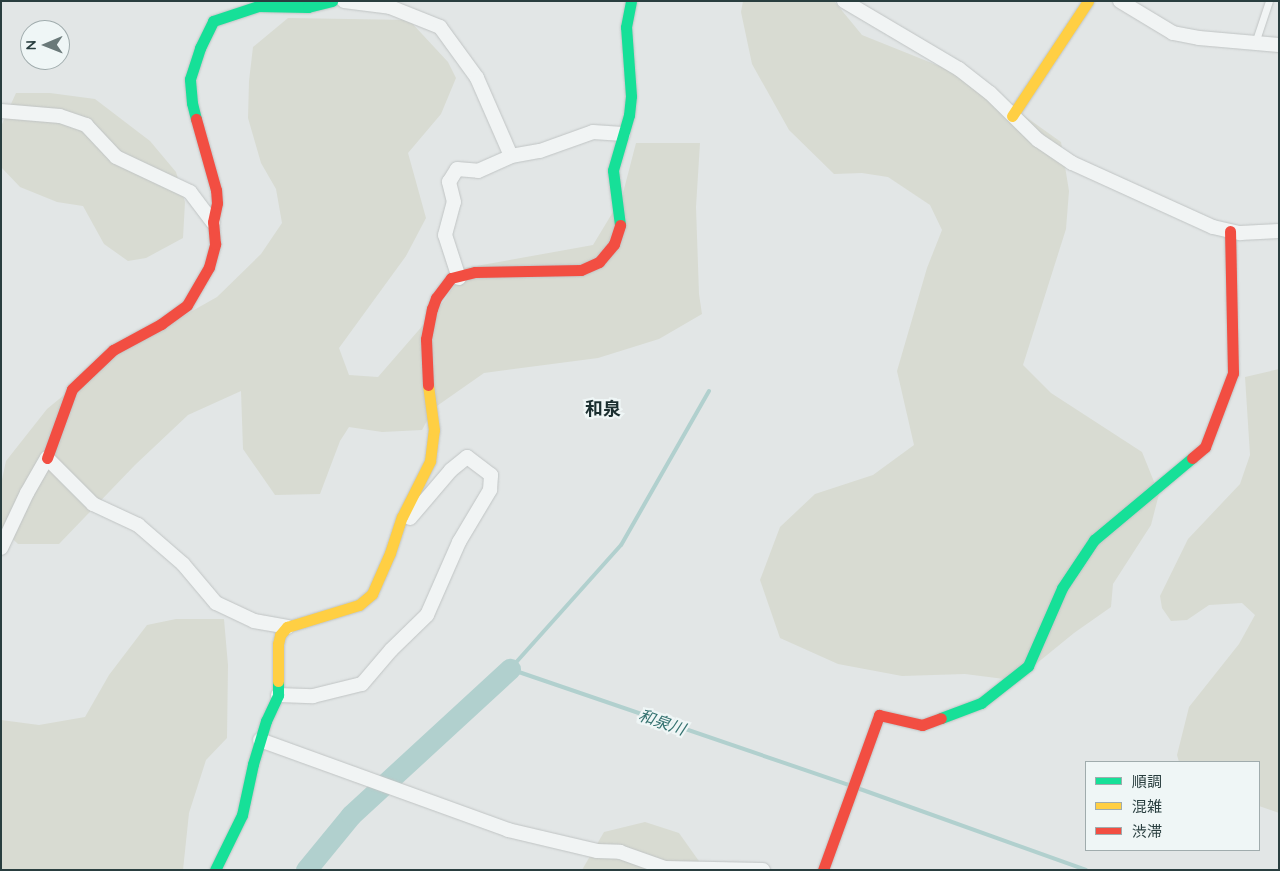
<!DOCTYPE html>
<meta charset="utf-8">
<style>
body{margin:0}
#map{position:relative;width:1280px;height:871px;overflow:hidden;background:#e2e6e6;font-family:Quicksand,"Noto Sans JP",sans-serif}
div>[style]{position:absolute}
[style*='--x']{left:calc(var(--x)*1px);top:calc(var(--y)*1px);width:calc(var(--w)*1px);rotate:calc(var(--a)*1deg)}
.green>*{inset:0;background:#d8dbd2}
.stream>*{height:4px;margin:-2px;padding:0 2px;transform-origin:2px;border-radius:2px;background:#b1d0ce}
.river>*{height:21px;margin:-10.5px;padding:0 10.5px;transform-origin:10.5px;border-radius:10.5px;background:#b1d0ce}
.roads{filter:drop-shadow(0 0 1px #c0c4c4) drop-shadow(0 0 1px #c0c4c4)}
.lane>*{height:7px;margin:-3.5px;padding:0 3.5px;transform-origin:3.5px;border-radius:3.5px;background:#f1f4f4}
.street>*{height:14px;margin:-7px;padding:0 7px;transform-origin:7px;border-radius:7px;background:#f1f4f4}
.fast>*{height:11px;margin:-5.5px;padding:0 5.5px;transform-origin:5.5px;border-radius:5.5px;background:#16e098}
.slow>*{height:11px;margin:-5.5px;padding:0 5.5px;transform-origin:5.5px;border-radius:5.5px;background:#ffcf43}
.jam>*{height:11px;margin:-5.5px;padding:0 5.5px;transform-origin:5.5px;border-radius:5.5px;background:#f24e42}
span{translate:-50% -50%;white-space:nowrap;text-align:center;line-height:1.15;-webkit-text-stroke:4.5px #eff6f6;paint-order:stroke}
.water-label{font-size:16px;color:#357270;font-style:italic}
.quarter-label{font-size:18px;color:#1b2f30;font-weight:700}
.frame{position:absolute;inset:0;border:2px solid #293e3f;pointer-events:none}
.legend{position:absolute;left:1085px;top:761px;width:175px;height:90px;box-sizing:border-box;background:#eff6f6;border:1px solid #a0acad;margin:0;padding:6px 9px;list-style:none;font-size:15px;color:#293e3f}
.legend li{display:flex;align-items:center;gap:10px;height:25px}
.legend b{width:25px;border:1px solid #a0acad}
.north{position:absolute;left:20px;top:20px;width:50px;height:50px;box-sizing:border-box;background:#eff6f6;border:1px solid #a0acad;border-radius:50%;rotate:269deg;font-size:14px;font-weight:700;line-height:20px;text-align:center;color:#293e3f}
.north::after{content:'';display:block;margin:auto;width:18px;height:22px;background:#6a7979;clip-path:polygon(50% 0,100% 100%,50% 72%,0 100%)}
</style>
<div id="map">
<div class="green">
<i style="clip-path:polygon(743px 1px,834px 1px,862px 35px,994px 88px,1023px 115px,1061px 142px,1069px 191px,1066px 229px,1023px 365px,1051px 393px,1142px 452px,1159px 494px,1151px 525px,1113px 584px,1111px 607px,1074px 633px,1036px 664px,1020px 681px,965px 674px,902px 676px,838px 664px,780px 638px,760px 580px,780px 527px,815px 494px,873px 475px,914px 445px,897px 371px,927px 268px,942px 230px,930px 205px,888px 177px,862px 173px,834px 174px,789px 130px,752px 64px,741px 12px)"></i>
<i style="clip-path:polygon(288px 18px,409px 20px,448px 62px,456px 78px,441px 114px,408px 153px,426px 218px,406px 256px,339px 348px,349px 375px,378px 377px,444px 301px,465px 268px,593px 245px,622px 197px,636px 143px,700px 143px,696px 207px,699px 294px,702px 314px,659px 339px,598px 358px,484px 373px,434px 408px,422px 430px,382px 432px,349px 427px,340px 441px,320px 494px,275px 495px,243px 449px,241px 391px,188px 415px,135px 465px,59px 544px,18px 544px,1px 528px,1px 484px,6px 461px,47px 409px,109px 358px,217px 297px,261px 254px,282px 223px,276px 189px,261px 163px,248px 118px,249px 81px,253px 47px)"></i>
<i style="clip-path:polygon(16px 93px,50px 93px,95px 99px,150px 141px,176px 172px,185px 202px,183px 238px,146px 258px,128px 261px,104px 244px,83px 206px,57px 202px,20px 187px,1px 167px,2px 124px)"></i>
<i style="clip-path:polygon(1279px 369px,1279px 813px,1259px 806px,1259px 762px,1179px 762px,1177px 755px,1189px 707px,1239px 644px,1255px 615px,1242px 603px,1209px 605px,1187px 620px,1171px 621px,1162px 608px,1160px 596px,1188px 539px,1240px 484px,1250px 455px,1245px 377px)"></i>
<i style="clip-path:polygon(176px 619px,224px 619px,228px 665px,227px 738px,206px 760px,189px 813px,183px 870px,1px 870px,1px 720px,39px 725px,85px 717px,109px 675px,147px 625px)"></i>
<i style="clip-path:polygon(645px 822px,679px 833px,701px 864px,701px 870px,582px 870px,604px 832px)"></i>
</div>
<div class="stream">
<i style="--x:709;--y:391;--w:177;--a:119.7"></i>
<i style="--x:621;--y:545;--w:166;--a:131.8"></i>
<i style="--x:510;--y:669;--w:357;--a:18.9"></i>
<i style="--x:860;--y:789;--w:240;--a:19.7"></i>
</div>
<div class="river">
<i style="--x:306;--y:870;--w:71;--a:-50.7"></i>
<i style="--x:351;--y:815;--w:216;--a:-42.6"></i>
</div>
<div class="roads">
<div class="lane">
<i style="--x:1255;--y:43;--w:44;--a:-71.6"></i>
</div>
<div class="street">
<i style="--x:344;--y:1;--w:46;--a:7.4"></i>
<i style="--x:390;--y:7;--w:54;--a:21.8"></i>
<i style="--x:440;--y:27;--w:63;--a:54"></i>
<i style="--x:477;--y:78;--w:85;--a:66.4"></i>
<i style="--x:844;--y:1;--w:134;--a:30.6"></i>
<i style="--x:959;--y:69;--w:39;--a:38"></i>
<i style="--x:990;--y:93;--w:67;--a:44.4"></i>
<i style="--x:1038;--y:140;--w:41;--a:34.1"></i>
<i style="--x:1072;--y:163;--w:155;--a:24.4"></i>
<i style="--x:1213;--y:227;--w:28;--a:13"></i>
<i style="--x:1240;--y:233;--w:39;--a:-3"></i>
<i style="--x:1120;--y:1;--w:62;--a:31.1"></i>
<i style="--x:1173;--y:33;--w:26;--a:11"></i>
<i style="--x:1199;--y:38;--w:80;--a:5"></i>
<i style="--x:1;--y:111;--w:59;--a:4.8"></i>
<i style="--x:60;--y:116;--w:28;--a:19"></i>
<i style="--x:86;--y:125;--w:44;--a:46.8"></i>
<i style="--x:116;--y:157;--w:82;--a:25.3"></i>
<i style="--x:190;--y:192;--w:38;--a:53"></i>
<i style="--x:459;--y:278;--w:45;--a:-108"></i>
<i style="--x:445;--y:235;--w:34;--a:-75"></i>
<i style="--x:454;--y:202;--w:21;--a:-104"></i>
<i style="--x:449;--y:182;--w:15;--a:-58"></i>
<i style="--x:457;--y:169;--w:21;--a:5"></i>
<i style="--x:478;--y:171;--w:36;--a:-24"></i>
<i style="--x:511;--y:156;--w:29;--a:-10"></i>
<i style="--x:540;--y:151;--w:56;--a:-19.7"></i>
<i style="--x:593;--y:132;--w:30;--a:4"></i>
<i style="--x:1;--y:548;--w:61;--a:-64.7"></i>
<i style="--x:27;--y:493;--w:40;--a:-60.3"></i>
<i style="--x:47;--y:458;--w:65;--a:45"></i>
<i style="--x:93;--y:504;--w:50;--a:25"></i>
<i style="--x:138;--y:525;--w:60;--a:40.9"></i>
<i style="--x:183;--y:564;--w:51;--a:49.8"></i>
<i style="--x:216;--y:603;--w:42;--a:25.3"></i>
<i style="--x:254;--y:621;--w:34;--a:10"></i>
<i style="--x:278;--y:695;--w:35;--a:2"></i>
<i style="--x:313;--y:696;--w:50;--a:-13.8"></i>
<i style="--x:362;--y:684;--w:45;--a:-49.5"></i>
<i style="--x:391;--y:650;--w:50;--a:-44.2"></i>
<i style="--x:427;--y:615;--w:80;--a:-66.3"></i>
<i style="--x:459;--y:542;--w:61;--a:-59.2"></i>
<i style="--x:490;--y:490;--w:15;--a:-86"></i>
<i style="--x:491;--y:475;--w:30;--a:-143"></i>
<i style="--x:467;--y:457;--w:21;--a:141"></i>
<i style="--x:451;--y:470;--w:63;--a:130.5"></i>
<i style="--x:260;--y:740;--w:264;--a:19.9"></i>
<i style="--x:508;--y:830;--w:91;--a:13.3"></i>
<i style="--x:597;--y:851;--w:23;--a:2"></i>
<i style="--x:620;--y:852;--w:48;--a:19.6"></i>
<i style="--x:665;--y:868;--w:98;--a:1.2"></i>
</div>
<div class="fast">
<i style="--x:196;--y:119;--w:16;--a:-104"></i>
<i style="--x:192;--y:103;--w:24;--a:-95"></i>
<i style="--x:190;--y:79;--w:33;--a:-72"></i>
<i style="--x:200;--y:48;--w:30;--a:-64"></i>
<i style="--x:213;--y:21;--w:47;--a:-18.4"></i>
<i style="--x:258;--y:6;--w:50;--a:1.1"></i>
<i style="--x:308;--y:7;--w:25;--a:-14"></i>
<i style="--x:620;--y:225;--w:55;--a:-97.3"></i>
<i style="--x:613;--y:170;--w:57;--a:-73.8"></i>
<i style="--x:629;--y:115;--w:19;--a:-84"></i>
<i style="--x:631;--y:96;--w:69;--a:-94.1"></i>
<i style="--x:626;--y:27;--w:26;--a:-79"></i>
<i style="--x:941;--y:718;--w:43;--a:-20.6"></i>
<i style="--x:981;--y:703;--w:60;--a:-38.2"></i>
<i style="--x:1028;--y:666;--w:85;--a:-66.4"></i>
<i style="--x:1062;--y:588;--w:58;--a:-56.3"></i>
<i style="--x:1094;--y:540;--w:128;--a:-39.9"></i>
<i style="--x:215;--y:870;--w:61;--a:-63.9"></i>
<i style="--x:242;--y:815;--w:52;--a:-77.8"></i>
<i style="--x:253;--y:764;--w:45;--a:-73.2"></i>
<i style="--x:266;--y:721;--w:29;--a:-65"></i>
<i style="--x:278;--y:695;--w:14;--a:-90"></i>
</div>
<div class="slow">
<i style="--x:1012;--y:116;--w:138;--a:-56.5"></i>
<i style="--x:278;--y:681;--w:37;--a:-90"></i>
<i style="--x:278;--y:644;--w:9;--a:-77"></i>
<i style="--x:280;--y:635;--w:11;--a:-49"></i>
<i style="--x:287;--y:627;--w:75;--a:-17"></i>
<i style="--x:359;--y:605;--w:17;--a:-40"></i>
<i style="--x:372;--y:594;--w:45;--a:-66.3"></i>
<i style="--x:390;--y:553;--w:38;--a:-72"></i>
<i style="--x:402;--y:517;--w:63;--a:-63.4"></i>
<i style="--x:430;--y:461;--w:31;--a:-83"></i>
<i style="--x:434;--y:430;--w:45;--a:-97.6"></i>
</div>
<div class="jam">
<i style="--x:428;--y:385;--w:46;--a:-92.5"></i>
<i style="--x:426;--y:339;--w:31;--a:-79"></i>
<i style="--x:432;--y:309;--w:12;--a:-70"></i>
<i style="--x:436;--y:298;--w:25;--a:-53"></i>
<i style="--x:451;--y:278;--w:25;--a:-14"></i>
<i style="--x:475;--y:272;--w:106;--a:-1.1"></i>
<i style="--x:581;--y:270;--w:20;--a:-24"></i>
<i style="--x:599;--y:262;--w:23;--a:-50"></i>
<i style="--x:614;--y:244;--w:20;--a:-72"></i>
<i style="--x:47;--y:458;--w:73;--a:-70.1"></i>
<i style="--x:72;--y:389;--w:57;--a:-43.6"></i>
<i style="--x:113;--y:350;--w:55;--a:-28.4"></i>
<i style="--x:161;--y:324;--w:32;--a:-36"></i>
<i style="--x:187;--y:305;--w:44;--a:-59.9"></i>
<i style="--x:209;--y:267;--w:24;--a:-75"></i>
<i style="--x:215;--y:244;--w:22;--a:-95"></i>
<i style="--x:213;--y:222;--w:19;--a:-78"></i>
<i style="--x:217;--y:203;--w:13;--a:-94"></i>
<i style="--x:216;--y:190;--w:74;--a:-105.7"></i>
<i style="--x:1192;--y:458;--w:17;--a:-40"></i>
<i style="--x:1205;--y:447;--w:79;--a:-69.3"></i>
<i style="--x:1233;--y:373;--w:142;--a:-91.2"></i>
<i style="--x:823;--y:870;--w:165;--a:-70.1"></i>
<i style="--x:879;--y:715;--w:44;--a:13.1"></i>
<i style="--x:922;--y:725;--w:20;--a:-20"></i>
</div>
</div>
<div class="water-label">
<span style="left:662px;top:722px;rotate:19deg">和泉川</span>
</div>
<div class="quarter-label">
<span style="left:603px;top:409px">和泉</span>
</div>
<div class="frame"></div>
<ul class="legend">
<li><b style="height:6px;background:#16e098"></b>順調</li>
<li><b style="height:6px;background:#ffcf43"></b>混雑</li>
<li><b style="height:6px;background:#f24e42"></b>渋滞</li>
</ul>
<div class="north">N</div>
</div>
